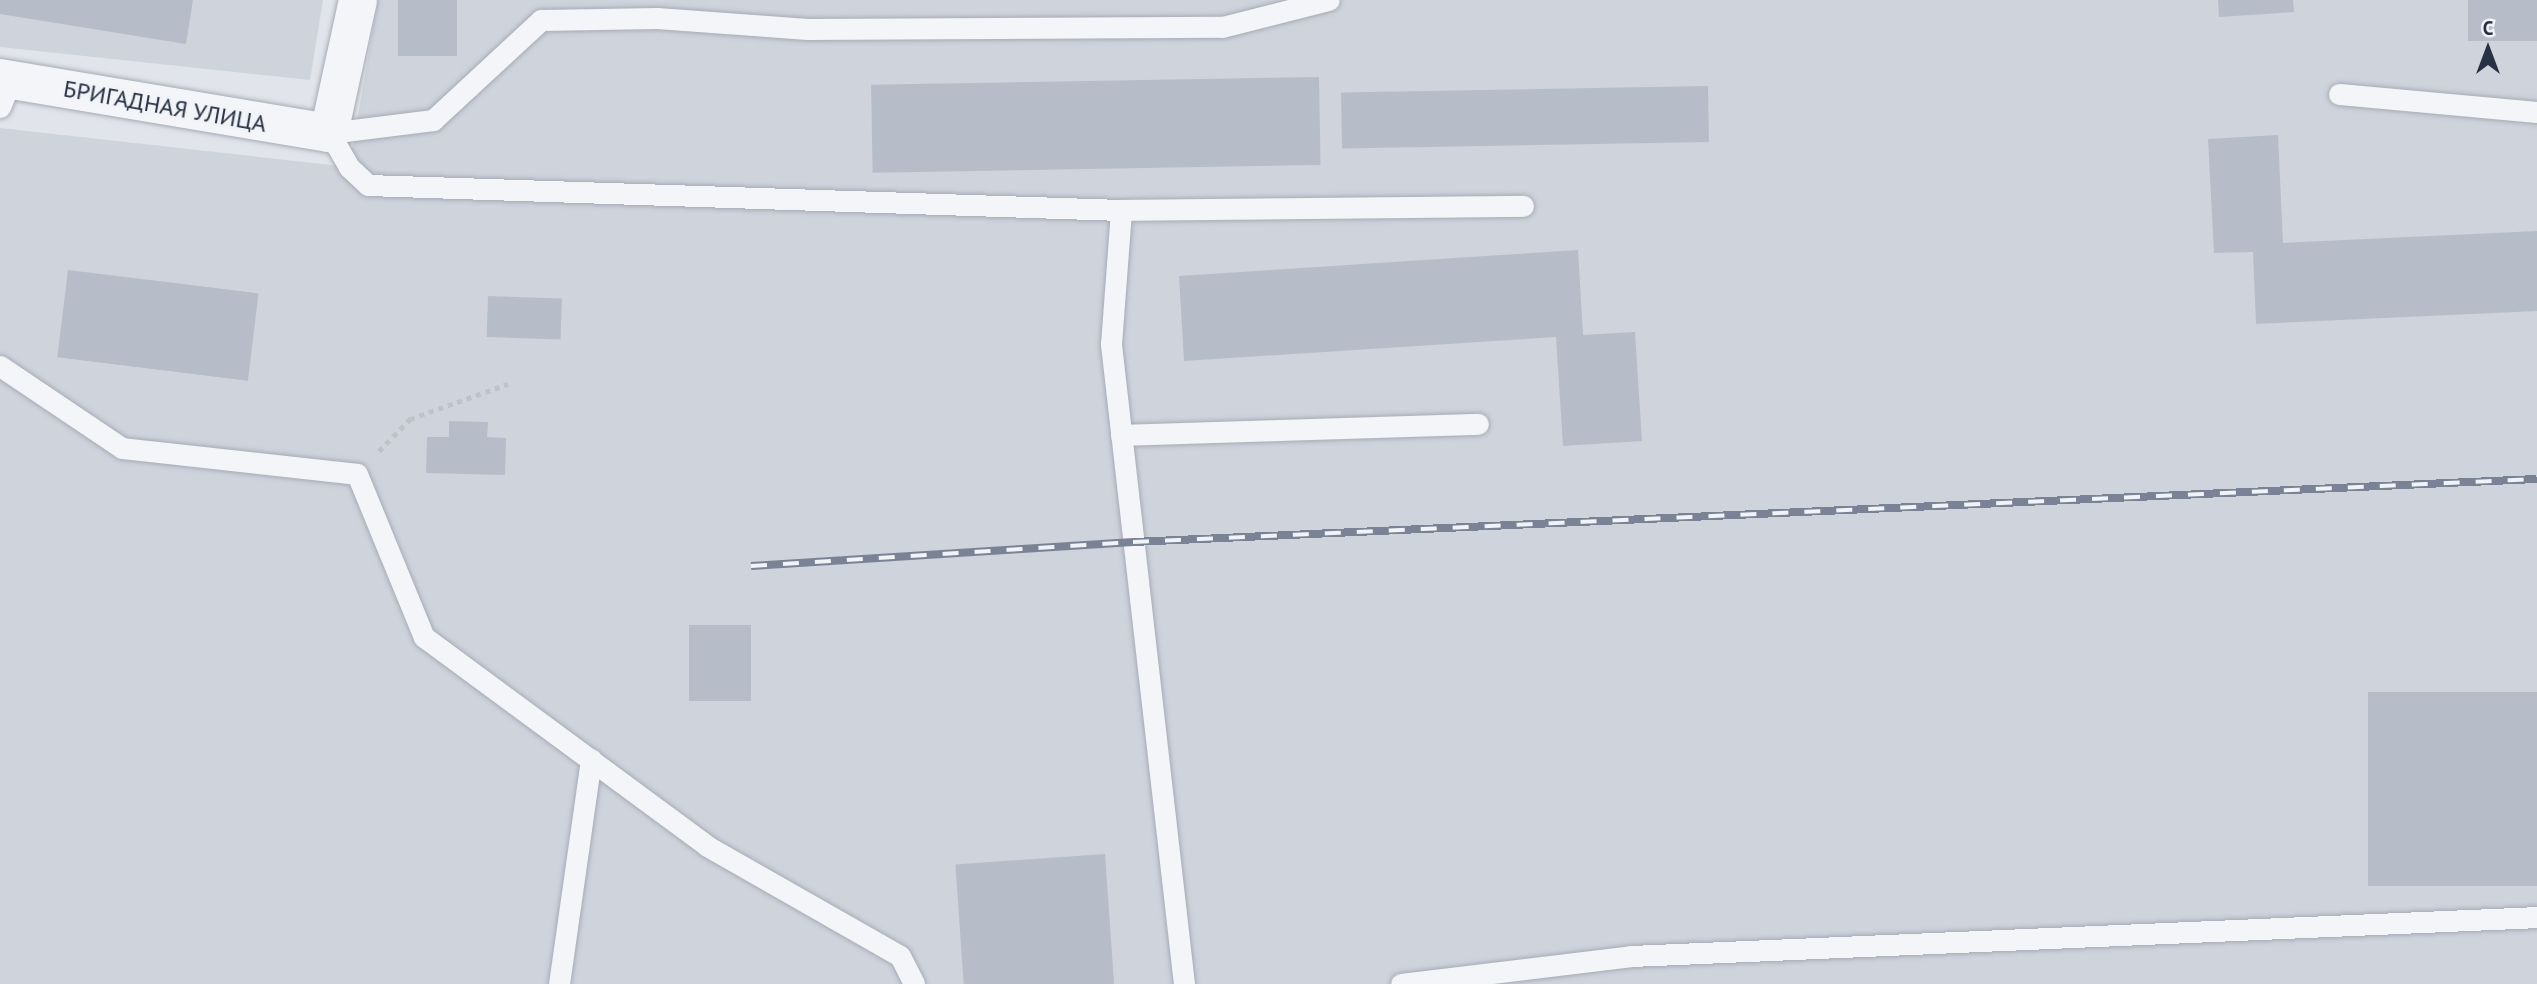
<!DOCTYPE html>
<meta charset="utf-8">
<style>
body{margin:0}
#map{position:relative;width:2537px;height:984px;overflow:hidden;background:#e1e4ea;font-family:"PT Sans",sans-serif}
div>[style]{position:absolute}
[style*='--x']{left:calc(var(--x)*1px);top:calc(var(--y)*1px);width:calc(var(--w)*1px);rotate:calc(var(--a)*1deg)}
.built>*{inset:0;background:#ced3dc}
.building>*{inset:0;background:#b7bdc8;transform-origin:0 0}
.path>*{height:4.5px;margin-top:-2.25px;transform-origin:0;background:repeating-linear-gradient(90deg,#bfc2c9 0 5px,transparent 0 10px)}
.roads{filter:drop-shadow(0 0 2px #a6abb5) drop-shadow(0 0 2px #a6abb5)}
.service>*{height:21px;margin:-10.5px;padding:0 10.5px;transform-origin:10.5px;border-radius:10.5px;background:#f4f5f8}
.minor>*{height:38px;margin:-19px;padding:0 19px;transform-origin:19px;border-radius:19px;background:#f4f5f8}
.rail>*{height:8px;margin-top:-4px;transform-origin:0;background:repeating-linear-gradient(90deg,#f0f3f7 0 16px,#798395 0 32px);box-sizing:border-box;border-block:2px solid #798395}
span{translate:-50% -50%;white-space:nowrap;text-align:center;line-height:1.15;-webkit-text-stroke:5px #f0f3f7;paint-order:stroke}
.street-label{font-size:24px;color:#283143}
.north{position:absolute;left:2453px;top:14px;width:70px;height:70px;-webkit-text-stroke:5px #f0f3f7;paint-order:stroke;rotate:0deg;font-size:19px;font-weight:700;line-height:28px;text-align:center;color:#283143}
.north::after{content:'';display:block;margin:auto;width:24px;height:32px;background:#283143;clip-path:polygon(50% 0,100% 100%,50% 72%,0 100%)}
</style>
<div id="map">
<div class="built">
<i style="clip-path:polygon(0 0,323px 0,310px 80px,0 47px)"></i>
<i style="clip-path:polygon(378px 0,2537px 0,2537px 984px,0 984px,0 128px,349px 167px)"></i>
</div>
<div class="building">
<i style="clip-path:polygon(0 0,193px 0,186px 44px,0 14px)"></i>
<i style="left:398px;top:0;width:59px;height:56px"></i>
<i style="clip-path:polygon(2218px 0,2293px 0,2294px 12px,2219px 17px)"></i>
<i style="left:2468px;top:0;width:69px;height:41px"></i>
<i style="left:1319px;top:77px;width:88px;height:448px;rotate:89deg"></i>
<i style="left:1708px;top:86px;width:56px;height:367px;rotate:89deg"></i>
<i style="clip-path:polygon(2278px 135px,2283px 243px,2537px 231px,2537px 311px,2256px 324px,2253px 252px,2214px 253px,2208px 139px)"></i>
<i style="clip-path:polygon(1578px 250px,1583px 335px,1635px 332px,1642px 441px,1563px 446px,1556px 337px,1184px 361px,1179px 276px)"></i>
<i style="left:68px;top:270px;width:192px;height:88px;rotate:7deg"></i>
<i style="left:488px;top:296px;width:74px;height:41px;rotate:2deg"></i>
<i style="clip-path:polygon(449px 421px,488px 422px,487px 437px,506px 438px,505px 475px,426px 473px,427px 437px,449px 437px)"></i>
<i style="left:689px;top:625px;width:62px;height:76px"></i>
<i style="left:2537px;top:692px;width:194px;height:169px;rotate:90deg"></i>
<i style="left:1105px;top:854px;width:130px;height:150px;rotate:86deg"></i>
</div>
<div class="path">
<i style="--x:379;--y:451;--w:45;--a:-45.9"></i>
<i style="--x:410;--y:419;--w:104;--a:-19.7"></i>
</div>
<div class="roads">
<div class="service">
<i style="--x:2339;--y:94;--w:199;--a:5.2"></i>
<i style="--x:0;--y:107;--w:29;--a:-68"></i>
<i style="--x:1121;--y:210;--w:402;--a:-0.6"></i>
<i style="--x:0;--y:366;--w:147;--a:33.9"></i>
<i style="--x:122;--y:448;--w:236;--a:6.3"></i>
<i style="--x:357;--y:474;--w:176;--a:67.7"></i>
<i style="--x:424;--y:637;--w:352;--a:36.4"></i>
<i style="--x:707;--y:846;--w:222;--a:29.7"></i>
<i style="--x:900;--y:956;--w:31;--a:63"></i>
<i style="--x:1121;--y:435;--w:357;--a:-1.8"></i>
<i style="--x:559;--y:984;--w:227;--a:-81.9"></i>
<i style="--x:1184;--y:984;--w:644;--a:-96.51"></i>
<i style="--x:1111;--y:344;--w:134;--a:-85.7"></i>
<i style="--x:1121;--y:210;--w:753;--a:-178.1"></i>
<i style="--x:368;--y:185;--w:26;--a:-137"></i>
<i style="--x:349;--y:167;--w:39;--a:-120"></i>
<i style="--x:329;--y:133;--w:105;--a:-7.1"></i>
<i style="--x:433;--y:120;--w:147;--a:-42.8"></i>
<i style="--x:541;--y:20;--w:116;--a:-1"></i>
<i style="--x:657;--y:18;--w:151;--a:4.2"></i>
<i style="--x:808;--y:29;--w:414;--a:-0.3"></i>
<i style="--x:1222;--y:27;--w:110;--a:-14.2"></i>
<i style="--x:1401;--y:984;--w:232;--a:-6.9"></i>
<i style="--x:1631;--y:956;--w:907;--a:-2.46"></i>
</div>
<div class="minor">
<i style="--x:0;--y:78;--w:334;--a:9.5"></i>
<i style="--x:329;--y:133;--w:136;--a:-77.7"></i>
</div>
</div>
<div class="rail">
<i style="--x:751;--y:566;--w:383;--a:-3.6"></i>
<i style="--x:1133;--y:542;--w:1405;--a:-2.57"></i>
</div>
<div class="street-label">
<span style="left:165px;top:106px;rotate:10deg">БРИГАДНАЯ УЛИЦА</span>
</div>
<div class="north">С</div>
</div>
